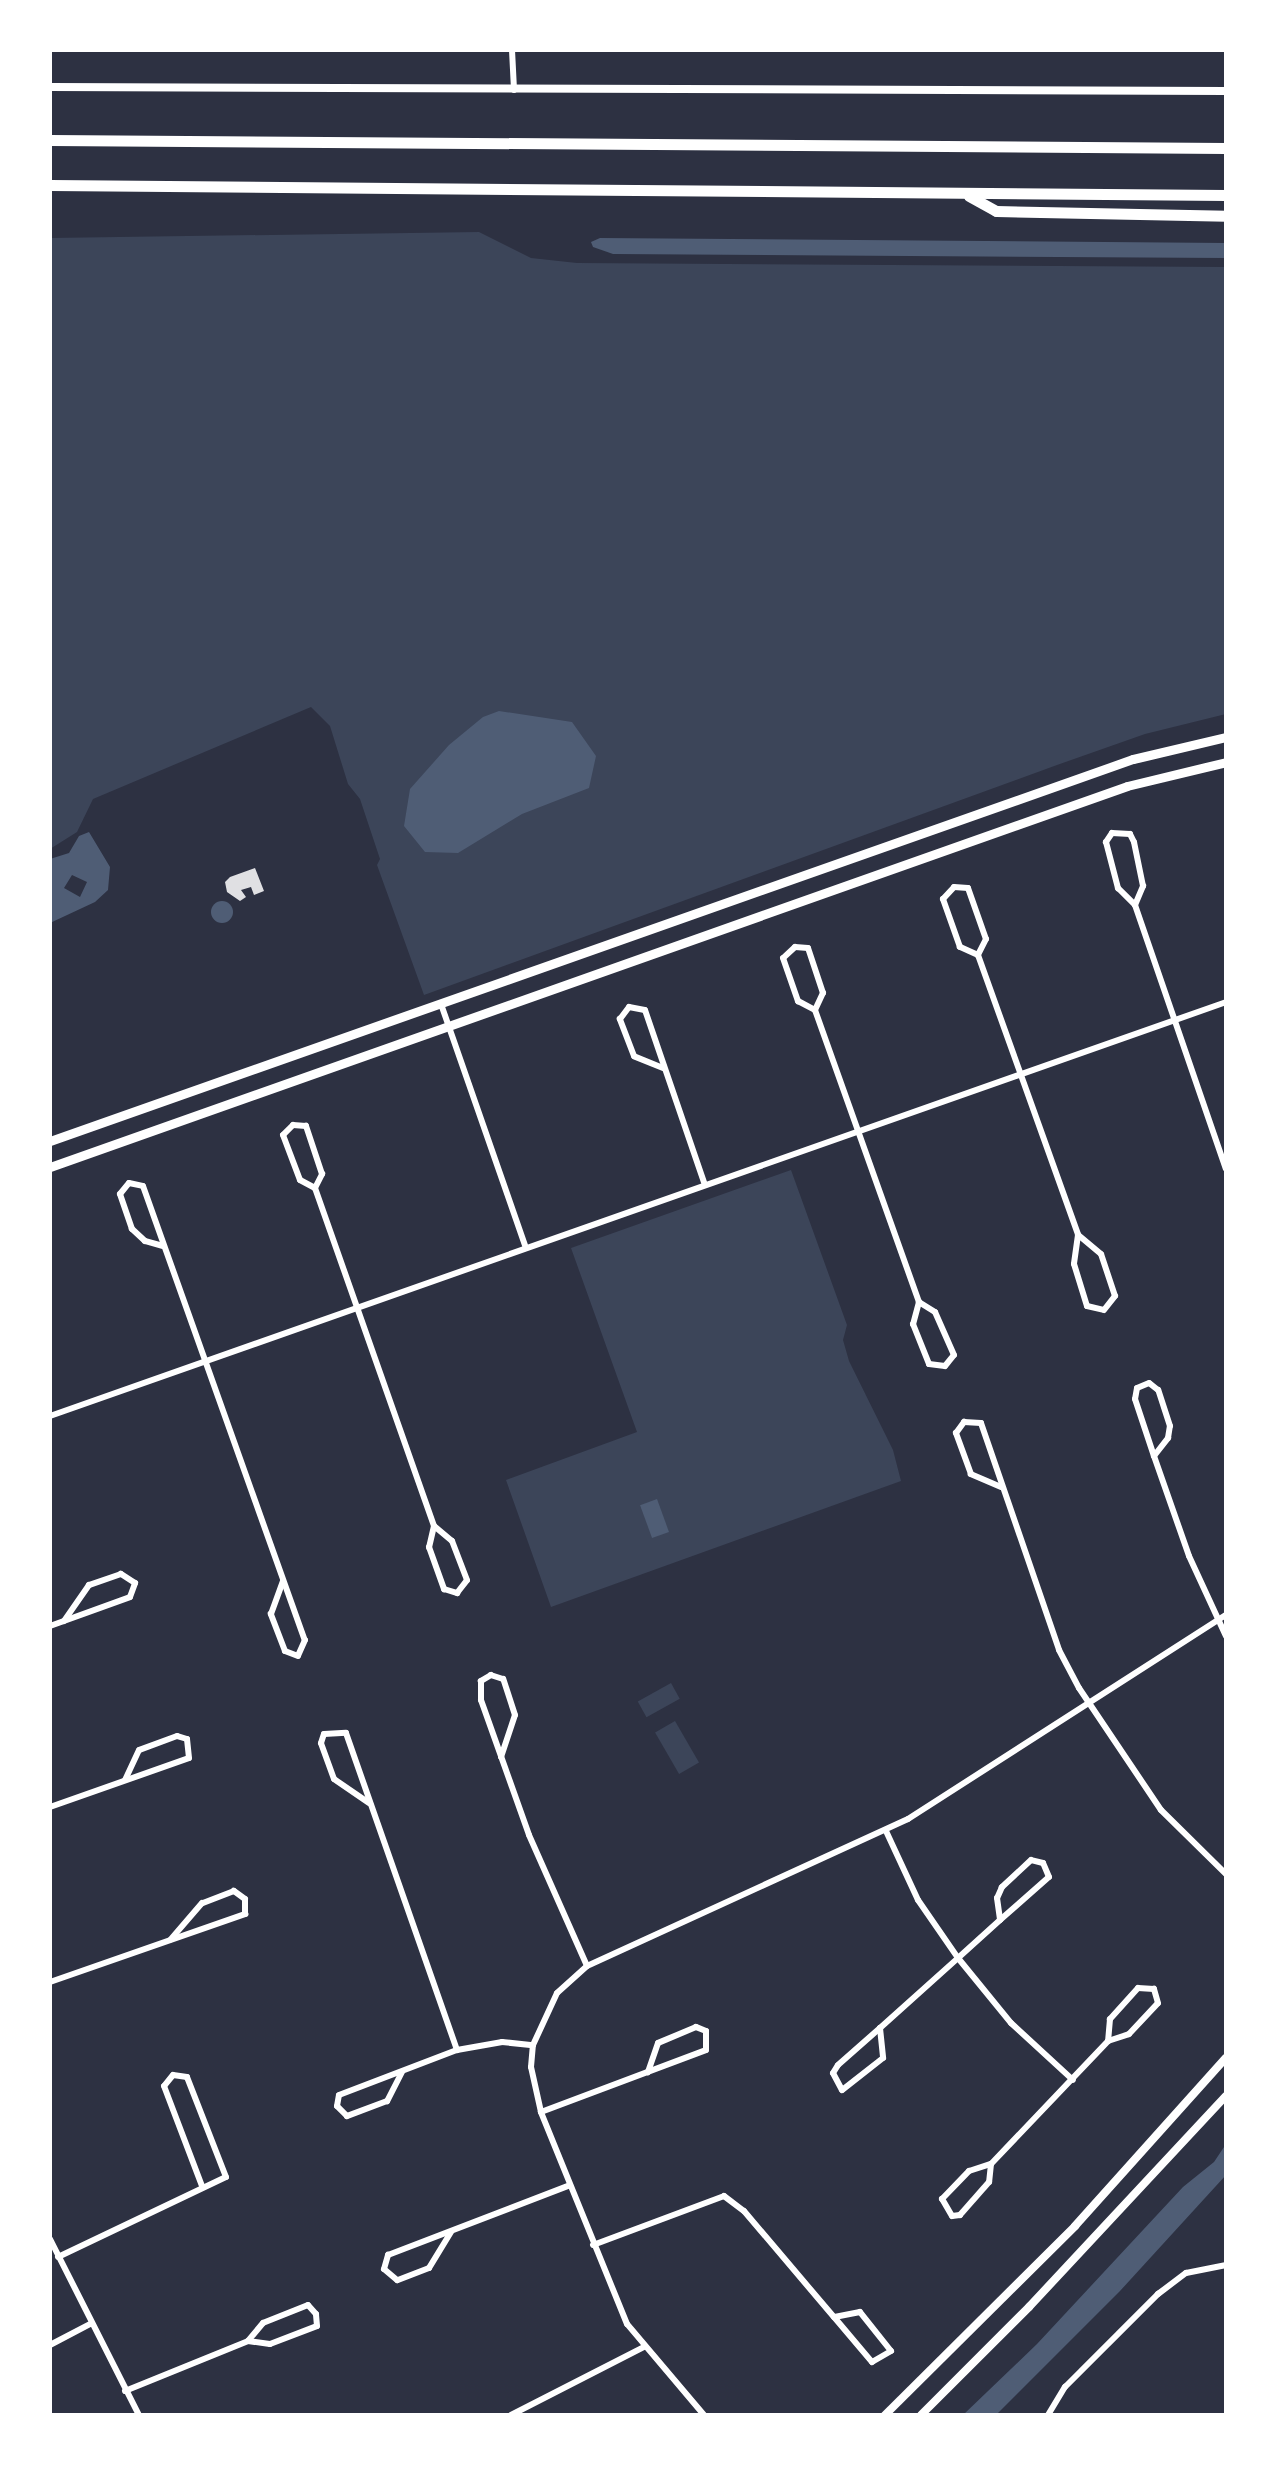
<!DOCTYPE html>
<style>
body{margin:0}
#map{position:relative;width:1276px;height:2465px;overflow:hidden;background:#2d3142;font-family:"Golos Text",sans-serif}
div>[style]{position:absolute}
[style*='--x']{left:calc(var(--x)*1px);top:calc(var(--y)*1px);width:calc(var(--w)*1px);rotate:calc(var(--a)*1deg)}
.green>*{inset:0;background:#3c4559;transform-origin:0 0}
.water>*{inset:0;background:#4f5d75;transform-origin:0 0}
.round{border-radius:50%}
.building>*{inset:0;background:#e0e0e3}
.minor>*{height:6px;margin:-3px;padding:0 3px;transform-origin:3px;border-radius:3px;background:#fff}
.tertiary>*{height:8px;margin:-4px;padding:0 4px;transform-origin:4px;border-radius:4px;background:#fff}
.secondary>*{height:9px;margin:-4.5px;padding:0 4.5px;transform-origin:4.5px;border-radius:4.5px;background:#fff}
.motorway>*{height:11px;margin:-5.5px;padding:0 5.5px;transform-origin:5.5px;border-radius:5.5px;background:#fff}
span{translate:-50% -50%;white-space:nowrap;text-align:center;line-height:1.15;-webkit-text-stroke:7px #fff;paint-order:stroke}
.frame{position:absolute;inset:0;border:52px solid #fff;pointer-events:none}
</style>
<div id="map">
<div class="green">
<i style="clip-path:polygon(479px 232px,531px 258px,577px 263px,1226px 267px,1226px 714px,1145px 734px,1057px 765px,424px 995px,377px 865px,380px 859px,360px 799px,348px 784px,330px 726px,311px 707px,93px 799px,77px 832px,50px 849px,50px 238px)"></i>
<i style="clip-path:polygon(791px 1170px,847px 1325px,843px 1340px,849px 1361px,893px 1450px,901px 1481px,551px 1607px,506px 1480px,637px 1432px,571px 1248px)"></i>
<i style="left:671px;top:1683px;width:18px;height:38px;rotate:61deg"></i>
<i style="left:675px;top:1721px;width:48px;height:23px;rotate:60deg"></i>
</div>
<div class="water">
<i style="clip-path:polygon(600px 238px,1226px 243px,1226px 258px,613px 254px,593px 247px,591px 242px)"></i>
<i style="clip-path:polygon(499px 711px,572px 722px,596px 756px,589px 788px,522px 814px,458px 853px,425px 852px,404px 826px,410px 789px,449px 745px,483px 717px)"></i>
<i style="clip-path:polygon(evenodd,89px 832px,110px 867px,108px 890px,95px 902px,50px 923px,50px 859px,69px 853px,79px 836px,89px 832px,72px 875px,87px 882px,80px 897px,64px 888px,72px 875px)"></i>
<i class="round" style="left:211px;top:901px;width:22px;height:22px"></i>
<i style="left:657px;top:1499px;width:35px;height:18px;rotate:70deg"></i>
<i style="clip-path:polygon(1226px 2144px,1226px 2175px,1120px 2291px,996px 2415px,963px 2415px,1037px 2344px,1183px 2187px,1214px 2162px)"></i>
</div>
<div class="building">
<i style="clip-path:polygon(255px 868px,264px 891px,254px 895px,251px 887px,241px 890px,246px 897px,240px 901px,227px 892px,225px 882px,230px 877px)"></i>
</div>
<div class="minor">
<i style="--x:512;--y:50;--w:40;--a:87.1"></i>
<i style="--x:954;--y:887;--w:14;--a:4"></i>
<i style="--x:968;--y:888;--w:54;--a:70.6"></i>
<i style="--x:986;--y:939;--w:18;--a:117"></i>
<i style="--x:978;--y:955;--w:20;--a:-156"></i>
<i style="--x:960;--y:947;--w:51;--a:-109.5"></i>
<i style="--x:943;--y:899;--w:16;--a:-47"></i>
<i style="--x:1135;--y:905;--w:21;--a:-67"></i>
<i style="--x:1143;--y:886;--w:45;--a:-101.6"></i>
<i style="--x:1134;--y:842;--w:9;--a:-117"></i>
<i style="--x:1130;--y:834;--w:18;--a:-177"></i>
<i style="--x:1112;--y:833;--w:11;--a:124"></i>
<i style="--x:1106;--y:842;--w:48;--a:75.4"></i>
<i style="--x:1118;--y:888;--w:24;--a:45"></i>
<i style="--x:1135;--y:905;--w:279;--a:71"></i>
<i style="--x:978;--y:955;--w:297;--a:70.3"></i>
<i style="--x:1078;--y:1235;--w:29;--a:98"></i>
<i style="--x:1074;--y:1264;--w:44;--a:72.8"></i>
<i style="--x:1087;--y:1306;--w:17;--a:13"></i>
<i style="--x:1104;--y:1310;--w:18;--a:-52"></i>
<i style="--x:1115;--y:1296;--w:44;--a:-108.4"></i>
<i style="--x:1101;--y:1254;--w:30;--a:-140"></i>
<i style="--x:441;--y:1004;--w:258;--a:70.8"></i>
<i style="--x:815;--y:1010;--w:19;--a:-65"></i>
<i style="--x:823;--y:993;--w:47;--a:-108.4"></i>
<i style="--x:808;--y:948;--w:13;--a:-176"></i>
<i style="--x:795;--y:947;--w:16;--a:137"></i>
<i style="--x:783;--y:958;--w:46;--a:70.8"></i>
<i style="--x:798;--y:1001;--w:19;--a:28"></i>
<i style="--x:815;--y:1010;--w:310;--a:70.4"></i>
<i style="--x:919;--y:1302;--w:23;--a:105"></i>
<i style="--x:913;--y:1324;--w:43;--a:68.2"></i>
<i style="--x:929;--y:1364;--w:16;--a:7"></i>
<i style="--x:945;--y:1366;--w:14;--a:-51"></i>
<i style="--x:954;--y:1355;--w:47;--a:-113.8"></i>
<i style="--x:935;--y:1312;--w:19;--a:-148"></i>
<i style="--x:663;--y:1068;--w:31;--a:-158"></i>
<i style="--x:634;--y:1056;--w:40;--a:-111"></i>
<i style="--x:620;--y:1019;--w:15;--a:-53"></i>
<i style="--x:629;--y:1007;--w:16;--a:11"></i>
<i style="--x:645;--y:1010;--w:185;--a:71.1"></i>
<i style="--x:315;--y:1188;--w:16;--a:-63"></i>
<i style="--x:322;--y:1174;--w:51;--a:-108.4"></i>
<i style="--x:306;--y:1126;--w:13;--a:-176"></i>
<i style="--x:293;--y:1125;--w:14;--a:135"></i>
<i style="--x:283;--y:1135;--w:48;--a:69.3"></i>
<i style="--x:300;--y:1180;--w:17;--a:28"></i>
<i style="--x:315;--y:1188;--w:358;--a:70.6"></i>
<i style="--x:434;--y:1526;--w:22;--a:103"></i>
<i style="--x:429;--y:1547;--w:45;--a:70.3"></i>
<i style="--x:444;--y:1589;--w:14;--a:17"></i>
<i style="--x:457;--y:1593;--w:16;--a:-52"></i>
<i style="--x:467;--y:1580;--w:42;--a:-111"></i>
<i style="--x:452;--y:1541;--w:23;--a:-140"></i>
<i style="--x:163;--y:1246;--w:19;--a:-164"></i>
<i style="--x:145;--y:1241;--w:18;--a:-137"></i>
<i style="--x:132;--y:1229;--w:37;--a:-109"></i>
<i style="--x:120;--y:1194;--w:14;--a:-51"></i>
<i style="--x:129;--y:1183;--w:14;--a:12"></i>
<i style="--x:143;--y:1186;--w:482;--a:70.4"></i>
<i style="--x:305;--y:1640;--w:17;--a:114"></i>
<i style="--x:298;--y:1656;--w:14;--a:-159"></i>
<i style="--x:285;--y:1651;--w:40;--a:-111"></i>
<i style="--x:271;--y:1614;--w:35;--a:-70"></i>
<i style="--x:50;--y:1416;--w:1247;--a:-19.39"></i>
<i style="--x:1154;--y:1456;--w:23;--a:-52"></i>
<i style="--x:1168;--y:1438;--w:12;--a:-81"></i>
<i style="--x:1170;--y:1426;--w:38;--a:-108"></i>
<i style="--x:1158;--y:1390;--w:11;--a:-142"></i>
<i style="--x:1149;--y:1383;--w:13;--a:157"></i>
<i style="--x:1137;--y:1388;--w:11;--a:100"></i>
<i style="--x:1135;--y:1399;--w:60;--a:71.6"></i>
<i style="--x:1154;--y:1456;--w:106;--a:70.7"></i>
<i style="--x:1189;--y:1556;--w:88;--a:65.2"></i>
<i style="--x:1001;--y:1487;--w:33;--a:-157"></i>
<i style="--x:971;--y:1474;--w:44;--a:-110.1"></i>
<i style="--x:956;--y:1433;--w:14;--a:-54"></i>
<i style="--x:964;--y:1422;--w:17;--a:3"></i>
<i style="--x:981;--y:1423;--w:240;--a:71"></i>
<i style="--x:1059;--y:1650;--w:43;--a:62.2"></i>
<i style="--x:1079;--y:1688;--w:147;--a:56.1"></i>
<i style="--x:1161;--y:1810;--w:91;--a:44.6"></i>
<i style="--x:50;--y:1626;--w:85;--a:-19.9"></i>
<i style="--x:130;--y:1597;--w:15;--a:-70"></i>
<i style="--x:135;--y:1583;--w:17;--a:-147"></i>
<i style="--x:121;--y:1574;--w:34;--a:161"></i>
<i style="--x:89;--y:1585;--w:44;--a:124.8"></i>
<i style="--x:501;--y:1757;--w:44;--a:-71.6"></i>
<i style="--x:515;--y:1715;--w:38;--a:-108"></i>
<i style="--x:503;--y:1679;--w:13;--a:-162"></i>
<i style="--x:491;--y:1675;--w:12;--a:149"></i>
<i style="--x:481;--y:1681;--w:19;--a:90"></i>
<i style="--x:481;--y:1700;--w:143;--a:70.4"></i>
<i style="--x:529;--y:1835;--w:143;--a:66.1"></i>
<i style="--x:369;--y:1803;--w:42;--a:-145.6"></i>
<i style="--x:334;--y:1779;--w:38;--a:-110"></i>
<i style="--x:321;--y:1743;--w:9;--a:-72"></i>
<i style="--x:324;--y:1734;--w:22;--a:-3"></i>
<i style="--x:346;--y:1733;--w:336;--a:70.7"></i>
<i style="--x:50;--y:1807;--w:147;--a:-19.4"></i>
<i style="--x:189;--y:1758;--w:19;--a:-96"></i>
<i style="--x:187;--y:1739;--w:10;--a:-163"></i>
<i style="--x:177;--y:1736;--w:40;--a:159.8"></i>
<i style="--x:139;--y:1750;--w:33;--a:115"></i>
<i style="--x:886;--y:1831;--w:76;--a:65.1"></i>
<i style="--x:918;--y:1900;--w:70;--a:55.4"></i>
<i style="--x:958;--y:1958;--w:84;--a:50.8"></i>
<i style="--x:1011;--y:2023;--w:84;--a:42.6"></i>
<i style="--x:50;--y:1982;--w:207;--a:-19.2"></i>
<i style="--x:245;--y:1914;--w:15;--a:-90"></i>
<i style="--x:245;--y:1899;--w:14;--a:-144"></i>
<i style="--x:234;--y:1891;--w:34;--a:159"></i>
<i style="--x:202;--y:1903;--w:48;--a:130.7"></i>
<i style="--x:880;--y:2028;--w:30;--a:84"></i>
<i style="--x:883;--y:2058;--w:52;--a:142"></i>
<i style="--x:842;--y:2090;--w:19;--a:-118"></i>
<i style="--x:833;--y:2073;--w:9;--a:-58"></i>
<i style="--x:838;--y:2065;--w:56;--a:-41.4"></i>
<i style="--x:880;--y:2028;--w:105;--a:-41.9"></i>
<i style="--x:958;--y:1958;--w:57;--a:-42.1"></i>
<i style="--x:1000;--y:1920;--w:65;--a:-41.3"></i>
<i style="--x:1049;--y:1877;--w:15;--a:-113"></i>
<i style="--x:1043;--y:1863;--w:12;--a:-166"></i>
<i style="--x:1031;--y:1860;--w:40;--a:137"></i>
<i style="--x:1002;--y:1887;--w:12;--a:114"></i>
<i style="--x:997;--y:1898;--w:22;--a:82"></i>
<i style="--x:402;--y:2072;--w:33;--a:117"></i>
<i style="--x:387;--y:2101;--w:43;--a:159.4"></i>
<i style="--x:347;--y:2116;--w:14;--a:-135"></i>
<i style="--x:337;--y:2106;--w:11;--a:-80"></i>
<i style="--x:339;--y:2095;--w:126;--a:-20.9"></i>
<i style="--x:457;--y:2050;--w:46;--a:-10.1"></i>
<i style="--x:502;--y:2042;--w:31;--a:6"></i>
<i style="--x:541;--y:2112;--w:176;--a:-20.6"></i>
<i style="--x:706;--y:2050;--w:19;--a:-90"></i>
<i style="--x:706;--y:2031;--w:11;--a:-158"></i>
<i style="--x:696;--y:2027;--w:41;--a:157.2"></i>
<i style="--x:658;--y:2043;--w:31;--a:109"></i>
<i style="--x:991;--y:2164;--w:18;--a:96"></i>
<i style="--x:989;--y:2182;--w:44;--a:131.3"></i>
<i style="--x:960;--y:2215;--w:8;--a:173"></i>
<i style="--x:952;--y:2216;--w:20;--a:-120"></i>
<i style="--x:942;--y:2199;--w:39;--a:-46"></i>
<i style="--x:969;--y:2171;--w:23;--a:-18"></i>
<i style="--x:991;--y:2164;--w:170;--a:-46.4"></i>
<i style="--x:1108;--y:2041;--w:22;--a:-18"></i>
<i style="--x:1129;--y:2034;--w:42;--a:-46.9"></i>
<i style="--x:1158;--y:2003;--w:15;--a:-106"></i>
<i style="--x:1154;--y:1989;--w:16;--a:-176"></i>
<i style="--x:1138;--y:1988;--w:42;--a:132.1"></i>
<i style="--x:1110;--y:2019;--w:22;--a:95"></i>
<i style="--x:451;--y:2232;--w:42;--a:121.4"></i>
<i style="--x:429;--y:2268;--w:34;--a:159"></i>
<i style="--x:397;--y:2280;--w:17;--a:-140"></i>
<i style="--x:384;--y:2269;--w:15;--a:-74"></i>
<i style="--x:388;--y:2255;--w:195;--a:-21"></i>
<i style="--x:50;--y:2239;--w:197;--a:63.2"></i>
<i style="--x:593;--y:2245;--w:140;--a:-20.5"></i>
<i style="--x:724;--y:2196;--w:25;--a:37"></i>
<i style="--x:744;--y:2211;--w:139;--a:49.7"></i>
<i style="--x:834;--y:2317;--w:59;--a:49.8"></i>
<i style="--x:872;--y:2362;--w:22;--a:-30"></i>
<i style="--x:891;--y:2351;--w:50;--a:-128.5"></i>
<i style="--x:860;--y:2312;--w:26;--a:169"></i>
<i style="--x:58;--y:2257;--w:186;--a:-25.5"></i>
<i style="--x:226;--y:2177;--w:107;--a:-111.3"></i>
<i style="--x:187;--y:2077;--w:14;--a:-172"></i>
<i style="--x:173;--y:2075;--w:14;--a:129"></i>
<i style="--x:164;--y:2086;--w:107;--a:69.2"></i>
<i style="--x:50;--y:2345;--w:45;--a:-27.7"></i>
<i style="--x:125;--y:2391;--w:133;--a:-22.1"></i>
<i style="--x:248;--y:2341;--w:22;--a:8"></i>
<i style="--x:270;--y:2344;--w:50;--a:-21"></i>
<i style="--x:317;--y:2326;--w:12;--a:-95"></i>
<i style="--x:316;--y:2314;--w:12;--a:-132"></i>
<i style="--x:308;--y:2305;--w:48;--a:158.2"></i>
<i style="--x:263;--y:2323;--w:23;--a:130"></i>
<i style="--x:511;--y:2415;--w:149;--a:-27.1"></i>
<i style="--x:704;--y:2415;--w:119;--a:-130.2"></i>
<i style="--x:627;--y:2324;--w:229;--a:-112.1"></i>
<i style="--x:541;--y:2112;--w:46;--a:-102.5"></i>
<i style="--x:531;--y:2067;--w:22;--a:-85"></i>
<i style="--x:533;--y:2045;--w:57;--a:-65.2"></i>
<i style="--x:557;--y:1993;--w:40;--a:-42"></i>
<i style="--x:587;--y:1966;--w:353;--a:-24.6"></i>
<i style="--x:908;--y:1819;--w:378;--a:-32.7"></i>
<i style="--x:1048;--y:2415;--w:33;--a:-59"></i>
<i style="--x:1065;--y:2387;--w:132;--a:-45"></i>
<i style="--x:1158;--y:2294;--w:35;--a:-37"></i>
<i style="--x:1186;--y:2273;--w:41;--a:-11.3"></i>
</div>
<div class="tertiary">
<i style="--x:50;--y:87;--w:1176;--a:0.19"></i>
<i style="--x:885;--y:2415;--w:268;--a:-44.8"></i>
<i style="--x:1075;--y:2226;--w:226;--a:-48.1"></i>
<i style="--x:921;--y:2415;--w:153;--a:-45"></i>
<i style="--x:1029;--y:2307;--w:289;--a:-47"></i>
</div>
<div class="secondary">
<i style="--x:50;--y:1141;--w:1148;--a:-19.43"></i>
<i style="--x:1133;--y:759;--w:96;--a:-13.3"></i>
<i style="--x:50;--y:1167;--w:1142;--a:-19.48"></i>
<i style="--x:1127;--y:786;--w:102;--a:-13.6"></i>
</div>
<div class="motorway">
<i style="--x:50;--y:140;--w:1176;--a:0.39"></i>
<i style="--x:50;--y:185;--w:1176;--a:0.49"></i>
<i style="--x:969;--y:196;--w:31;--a:29"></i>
<i style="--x:996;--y:211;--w:230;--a:1.2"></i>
</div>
<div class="frame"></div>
</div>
